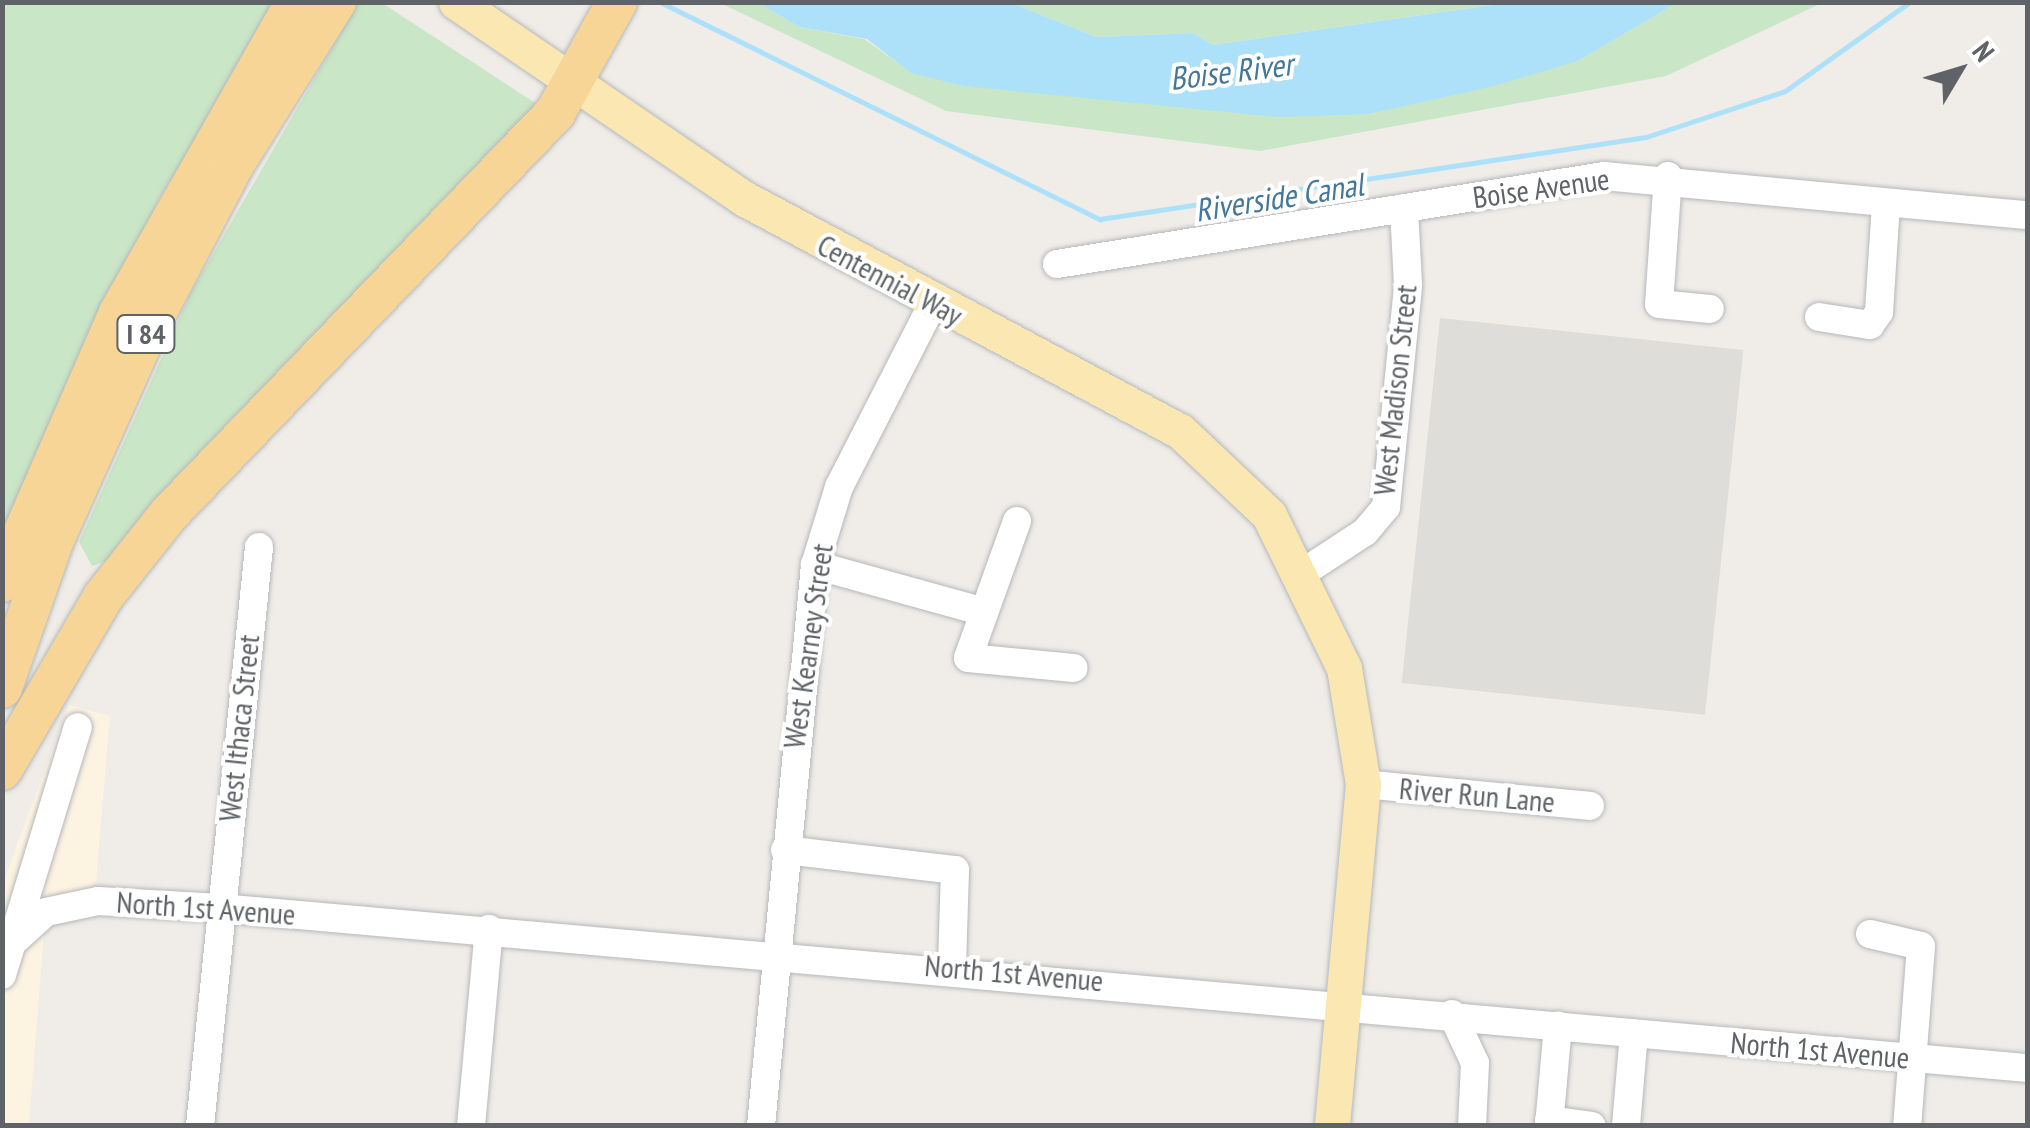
<!DOCTYPE html>
<style>
body{margin:0}
#map{position:relative;width:2030px;height:1128px;overflow:hidden;background:#f0ede8;font-family:"PT Sans Narrow",sans-serif}
div>[style]{position:absolute}
[style*='--x']{left:calc(var(--x)*1px);top:calc(var(--y)*1px);width:calc(var(--w)*1px);rotate:calc(var(--a)*1deg)}
.commercial>*{inset:0;background:#fcf3e1}
.industrial>*{inset:0;background:#dfddda;transform-origin:0 0}
.green>*{inset:0;background:#c9e6c6}
.water>*{inset:0;background:#ade1fa}
.stream>*{height:5px;margin:-2.5px;padding:0 2.5px;transform-origin:2.5px;border-radius:2.5px;background:#ade1fa}
.roads{filter:drop-shadow(0 0 2px #b5b8bb) drop-shadow(0 0 2px #b5b8bb)}
.minor>*{height:28px;margin:-14px;padding:0 14px;transform-origin:14px;border-radius:14px;background:#fff}
.major>*{height:35px;margin:-17.5px;padding:0 17.5px;transform-origin:17.5px;border-radius:17.5px;background:#fbe7b2}
.highway>*{height:40px;margin:-20px;padding:0 20px;transform-origin:20px;border-radius:20px;background:#f7d597}
span{translate:-50% -50%;white-space:nowrap;text-align:center;line-height:1.15;-webkit-text-stroke:8px #fff;paint-order:stroke}
.shield-label span{padding:2px 8px;background:#fff;border:2px solid;border-radius:8px;-webkit-text-stroke-width:0}
.shield-label{font-size:28px;color:#5f6367;font-weight:700}
.street-label{font-size:30px;color:#5f6367}
.water-label{font-size:32px;color:#43779b;font-style:italic}
.frame{position:absolute;inset:0;border:5px solid #5f6367;pointer-events:none}
.north{position:absolute;left:1910px;top:20px;width:100px;height:100px;-webkit-text-stroke:8px #fff;paint-order:stroke;rotate:52deg;font-size:28px;font-weight:700;line-height:40px;text-align:center;color:#5f6367}
.north::after{content:'';display:block;margin:auto;width:35px;height:45px;background:#5f6367;clip-path:polygon(50% 0,100% 100%,50% 72%,0 100%)}
</style>
<div id="map">
<div class="commercial">
<i style="clip-path:polygon(69px 705px,110px 716px,96px 881px,44px 932px,29px 1123px,46px 1125px,3px 1126px,3px 883px)"></i>
</div>
<div class="industrial">
<i style="left:1440px;top:318px;width:305px;height:367px;rotate:6deg"></i>
</div>
<div class="green">
<i style="clip-path:polygon(3px 3px,280px 3px,159px 199px,3px 532px)"></i>
<i style="clip-path:polygon(358px 3px,382px 3px,540px 106px,107px 561px,92px 566px,79px 542px,191px 292px)"></i>
<i style="clip-path:polygon(720px 3px,759px 3px,799px 27px,864px 39px,911px 72px,963px 86px,1368px 114px,1578px 61px,1675px 4px,1822px 3px,1666px 76px,1260px 151px,946px 111px)"></i>
<i style="clip-path:polygon(1012px 3px,1506px 3px,1213px 45px,1193px 33px,1096px 37px)"></i>
</div>
<div class="water">
<i style="clip-path:polygon(759px 3px,1012px 3px,1096px 37px,1193px 33px,1213px 45px,1506px 3px,1705px 3px,1675px 4px,1578px 61px,1490px 87px,1368px 114px,1278px 117px,963px 86px,911px 73px,867px 39px,799px 27px)"></i>
</div>
<div class="stream">
<i style="--x:660;--y:2;--w:491;--a:26.3"></i>
<i style="--x:1100;--y:219;--w:552;--a:-8.54"></i>
<i style="--x:1646;--y:137;--w:146;--a:-18.3"></i>
<i style="--x:1785;--y:91;--w:153;--a:-35.5"></i>
</div>
<div class="roads">
<div class="minor">
<i style="--x:1668;--y:176;--w:128;--a:94"></i>
<i style="--x:1659;--y:304;--w:51;--a:5.6"></i>
<i style="--x:1057;--y:264;--w:554;--a:-9.14"></i>
<i style="--x:1604;--y:176;--w:426;--a:5.3"></i>
<i style="--x:1819;--y:317;--w:52;--a:8.9"></i>
<i style="--x:1870;--y:325;--w:16;--a:-55"></i>
<i style="--x:1879;--y:312;--w:107;--a:-86.3"></i>
<i style="--x:1017;--y:521;--w:145;--a:109.7"></i>
<i style="--x:968;--y:658;--w:106;--a:5.4"></i>
<i style="--x:815;--y:565;--w:175;--a:15.5"></i>
<i style="--x:1304;--y:572;--w:73;--a:-33.3"></i>
<i style="--x:1365;--y:532;--w:33;--a:-50"></i>
<i style="--x:1386;--y:507;--w:223;--a:-84.3"></i>
<i style="--x:1408;--y:285;--w:77;--a:-93"></i>
<i style="--x:1363;--y:784;--w:228;--a:5.5"></i>
<i style="--x:785;--y:850;--w:171;--a:6.7"></i>
<i style="--x:955;--y:870;--w:97;--a:91.8"></i>
<i style="--x:1870;--y:934;--w:52;--a:13.2"></i>
<i style="--x:1921;--y:946;--w:181;--a:94.4"></i>
<i style="--x:12;--y:943;--w:46;--a:-42.4"></i>
<i style="--x:46;--y:912;--w:53;--a:-11.9"></i>
<i style="--x:98;--y:901;--w:122;--a:3.3"></i>
<i style="--x:220;--y:908;--w:1815;--a:5.06"></i>
<i style="--x:2;--y:975;--w:259;--a:-73"></i>
<i style="--x:1452;--y:1014;--w:54;--a:64.9"></i>
<i style="--x:1475;--y:1063;--w:63;--a:92.7"></i>
<i style="--x:1549;--y:1120;--w:43;--a:7.9"></i>
<i style="--x:200;--y:1126;--w:582;--a:-84.18"></i>
<i style="--x:471;--y:1126;--w:198;--a:-84.8"></i>
<i style="--x:761;--y:1126;--w:564;--a:-84.5"></i>
<i style="--x:815;--y:565;--w:82;--a:-72.9"></i>
<i style="--x:839;--y:487;--w:204;--a:-62.9"></i>
<i style="--x:1549;--y:1126;--w:101;--a:-84.9"></i>
<i style="--x:1626;--y:1126;--w:93;--a:-85.1"></i>
</div>
<div class="major">
<i style="--x:456;--y:2;--w:350;--a:34.3"></i>
<i style="--x:745;--y:199;--w:493;--a:28.1"></i>
<i style="--x:1180;--y:431;--w:122;--a:43.3"></i>
<i style="--x:1269;--y:515;--w:170;--a:63.9"></i>
<i style="--x:1344;--y:668;--w:118;--a:80.7"></i>
<i style="--x:1363;--y:784;--w:343;--a:95.2"></i>
</div>
<div class="highway">
<i style="--x:2;--y:582;--w:293;--a:-66.5"></i>
<i style="--x:119;--y:313;--w:358;--a:-60.4"></i>
<i style="--x:2;--y:688;--w:155;--a:-70.7"></i>
<i style="--x:53;--y:542;--w:240;--a:-65.9"></i>
<i style="--x:151;--y:323;--w:177;--a:-62.4"></i>
<i style="--x:233;--y:166;--w:194;--a:-57.9"></i>
<i style="--x:2;--y:770;--w:200;--a:-59.7"></i>
<i style="--x:103;--y:597;--w:106;--a:-51.5"></i>
<i style="--x:169;--y:514;--w:557;--a:-46.09"></i>
<i style="--x:555;--y:113;--w:127;--a:-60.8"></i>
</div>
</div>
<div class="shield-label">
<span style="left:146px;top:334px">I 84</span>
</div>
<div class="street-label">
<span style="left:1541px;top:188px;rotate:-8deg">Boise Avenue</span>
<span style="left:890px;top:280px;rotate:28deg">Centennial Way</span>
<span style="left:1395px;top:390px;rotate:-84deg">West Madison Street</span>
<span style="left:808px;top:646px;rotate:-82deg">West Kearney Street</span>
<span style="left:239px;top:728px;rotate:-84deg">West Ithaca Street</span>
<span style="left:1477px;top:795px;rotate:5deg">River Run Lane</span>
<span style="left:206px;top:908px;rotate:4deg">North 1st Avenue</span>
<span style="left:1014px;top:973px;rotate:5deg">North 1st Avenue</span>
<span style="left:1820px;top:1050px;rotate:5deg">North 1st Avenue</span>
</div>
<div class="water-label">
<span style="left:1231px;top:71px;rotate:-7deg">Boise River</span>
<span style="left:1279px;top:197px;rotate:-9deg">Riverside Canal</span>
</div>
<div class="frame"></div>
<div class="north">N</div>
</div>
